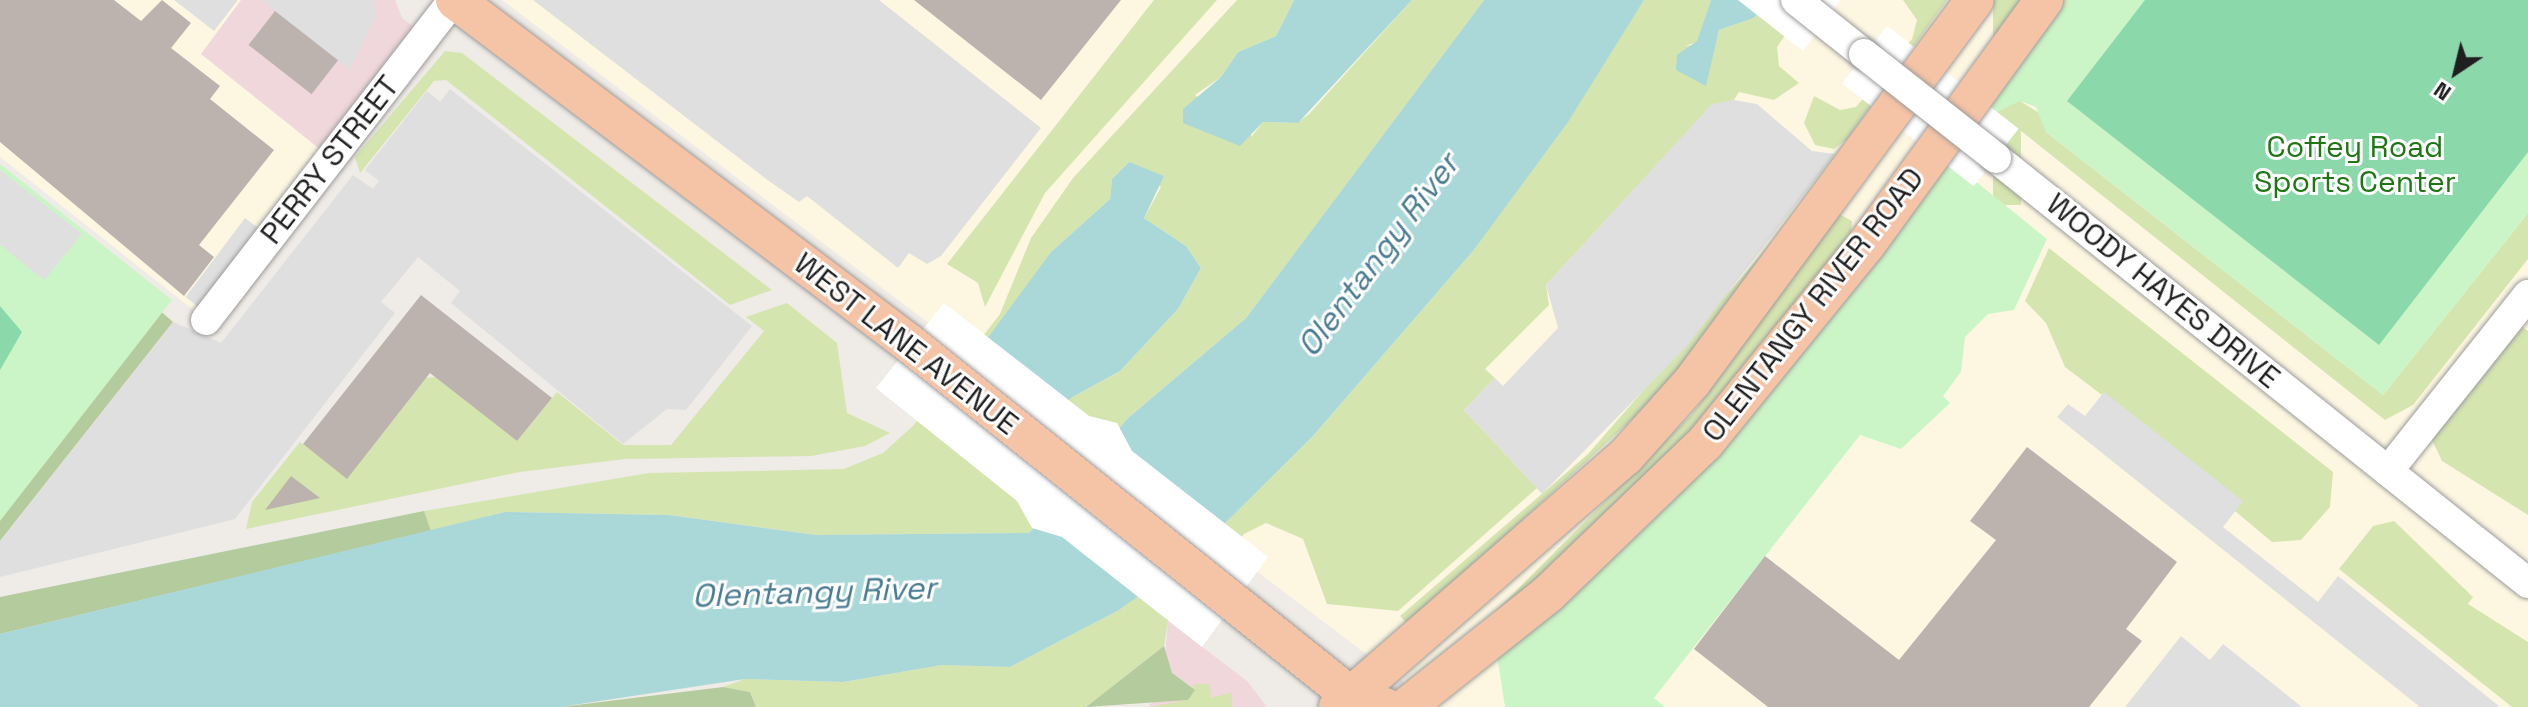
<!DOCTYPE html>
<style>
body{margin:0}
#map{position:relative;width:2528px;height:707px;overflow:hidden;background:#efebe6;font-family:"Space Grotesk",sans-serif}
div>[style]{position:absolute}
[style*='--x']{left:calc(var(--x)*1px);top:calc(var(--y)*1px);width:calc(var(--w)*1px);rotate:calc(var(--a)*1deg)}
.commercial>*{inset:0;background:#efd7db}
.education>*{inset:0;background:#fdf7e2}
.grass>*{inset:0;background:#d5e5b0;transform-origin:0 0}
.forest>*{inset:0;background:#b4cb9e}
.park>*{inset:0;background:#ccf5c7}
.pitch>*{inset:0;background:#8bd8ab}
.parking>*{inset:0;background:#dfdfdf;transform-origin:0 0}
.water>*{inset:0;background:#aad8d9}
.pier>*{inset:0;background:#fff;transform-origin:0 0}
.building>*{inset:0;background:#bcb3af;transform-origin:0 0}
.roads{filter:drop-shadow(0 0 2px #9c9c9c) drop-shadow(0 0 2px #9c9c9c)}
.minor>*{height:30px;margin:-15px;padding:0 15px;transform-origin:15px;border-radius:15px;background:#fff}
.major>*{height:38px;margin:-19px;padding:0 19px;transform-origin:19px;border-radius:19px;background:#f5c3a6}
.bridges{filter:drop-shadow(0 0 2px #9c9c9c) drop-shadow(0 0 2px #9c9c9c)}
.minor-bridge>*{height:30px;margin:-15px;padding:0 15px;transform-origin:15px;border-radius:15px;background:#fff}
span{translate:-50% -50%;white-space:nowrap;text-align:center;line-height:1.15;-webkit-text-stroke:6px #fff;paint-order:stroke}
.park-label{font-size:30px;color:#1f7614}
.street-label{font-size:30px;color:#1f1f1f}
.water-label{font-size:32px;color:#497b91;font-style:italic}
.north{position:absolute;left:2416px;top:32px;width:80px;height:80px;-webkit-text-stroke:6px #fff;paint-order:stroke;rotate:215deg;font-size:22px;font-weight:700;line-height:32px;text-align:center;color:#1f1f1f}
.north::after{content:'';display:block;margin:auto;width:28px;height:36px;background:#1f1f1f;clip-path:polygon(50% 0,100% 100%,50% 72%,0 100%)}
</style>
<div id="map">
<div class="commercial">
<i style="clip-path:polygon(132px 0,395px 0,402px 18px,425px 35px,331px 158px)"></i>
<i style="clip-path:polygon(1168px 621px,1247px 681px,1267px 707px,1149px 707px,1172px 674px,1165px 660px)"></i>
</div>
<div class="education">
<i style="clip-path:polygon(0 0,241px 0,201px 54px,331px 158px,206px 320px,0 157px)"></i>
<i style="clip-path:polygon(502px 0,2528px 0,2528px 707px,1436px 707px)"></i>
</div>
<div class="grass">
<i style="clip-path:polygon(1154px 0,1217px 0,1045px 193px,985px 307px,978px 283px,947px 264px)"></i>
<i style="clip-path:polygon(evenodd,1237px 0,1294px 0,1276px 36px,1238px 52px,1221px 77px,1195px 95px,1252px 136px,1263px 122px,1297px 123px,1309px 114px,1412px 0,1484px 0,1246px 318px,1128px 418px,1029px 533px,816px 535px,669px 515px,505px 512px,431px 531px,424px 511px,649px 473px,844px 469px,883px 453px,914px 425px,1000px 314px,1031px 238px,1073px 178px,1237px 0,1129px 162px,1161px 187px,1144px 218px,1186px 246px,1201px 268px,1178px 309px,1120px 371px,1071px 398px,1049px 422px,1014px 310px,1051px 252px,1110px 199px,1112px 179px,1129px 162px)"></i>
<i style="clip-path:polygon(1644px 0,1711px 0,1697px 42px,1685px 46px,1716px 42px,1719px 30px,1754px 18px,1771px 0,1810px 0,1777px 47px,1779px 66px,1799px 83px,1774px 100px,1739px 92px,1734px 100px,1712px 105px,1546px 285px,1549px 305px,1485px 369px,1495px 378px,1464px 410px,1537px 488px,1398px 611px,1327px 604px,1303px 539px,1266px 523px,1244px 534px,1168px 621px,1164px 646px,1086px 707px,756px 707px,750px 692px,723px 687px,745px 679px,843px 682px,942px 665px,1010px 667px,1119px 610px,1185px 563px,1313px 436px,1473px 251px)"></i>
<i style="clip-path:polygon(1903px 0,1947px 0,1847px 139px,1834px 149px,1815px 145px,1804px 123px,1814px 96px,1840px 110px,1856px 107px,1912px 39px,1917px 20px)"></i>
<i style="left:1993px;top:0;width:28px;height:205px"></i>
<i style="clip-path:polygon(445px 51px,462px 53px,772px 290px,730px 305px,446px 80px,434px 81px,360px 173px,355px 157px)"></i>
<i style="clip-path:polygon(2020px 101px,2044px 116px,2046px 132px,2383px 395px,2528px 213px,2528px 259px,2413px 405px,2385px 420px,1997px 112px)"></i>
<i style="clip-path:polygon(1839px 214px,1852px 221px,1851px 234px,1745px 376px,1590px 540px,1487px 620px,1692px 414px)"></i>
<i style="clip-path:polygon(1773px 241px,1758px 275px,1652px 401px,1408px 625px,1400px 616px,1588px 454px)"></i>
<i style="clip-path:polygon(2049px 248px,2333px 472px,2330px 507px,2301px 540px,2272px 542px,2235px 511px,2242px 501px,2065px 367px,2046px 323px,2025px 301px)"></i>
<i style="clip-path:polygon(787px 303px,837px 343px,847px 413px,890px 433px,865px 446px,811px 456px,625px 459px,520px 472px,246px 529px,252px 502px,300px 442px,347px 478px,426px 378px,436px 377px,517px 441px,557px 392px,623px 445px,671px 445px,764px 331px,746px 317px)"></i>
<i style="clip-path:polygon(2522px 327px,2528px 331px,2528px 515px,2442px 461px,2432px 440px)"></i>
<i style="clip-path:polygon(2394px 521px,2473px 597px,2468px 604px,2528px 642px,2528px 707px,2512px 707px,2339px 569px,2373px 526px)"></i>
<i style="clip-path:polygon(1194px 684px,1209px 684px,1211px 698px,1232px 692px,1232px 707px,1149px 707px,1188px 700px)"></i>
</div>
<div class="forest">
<i style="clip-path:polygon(158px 309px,173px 322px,0 541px,0 465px)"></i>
<i style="clip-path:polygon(424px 511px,431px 531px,0 634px,0 597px)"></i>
<i style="clip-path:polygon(1164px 646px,1172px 673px,1195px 690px,1188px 700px,1086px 707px)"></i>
<i style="clip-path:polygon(723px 687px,750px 692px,756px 707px,560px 707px)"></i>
</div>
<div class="park">
<i style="clip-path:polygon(2060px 0,2528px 0,2528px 213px,2383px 395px,2046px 132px,2036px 107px,2020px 101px,1997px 112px,1986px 104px)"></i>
<i style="clip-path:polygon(1948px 159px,2047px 239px,2014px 310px,1988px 314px,1965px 337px,1961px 372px,1943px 396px,1950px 403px,1901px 449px,1860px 435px,1654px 698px,1665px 707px,1505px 707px,1497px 655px)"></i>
<i style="clip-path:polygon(0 164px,172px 300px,0 521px)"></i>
</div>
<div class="pitch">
<i style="clip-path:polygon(2145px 0,2528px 0,2528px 152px,2379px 345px,2067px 101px)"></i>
<i style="clip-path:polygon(0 306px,22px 332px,0 370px)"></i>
</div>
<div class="parking">
<i style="clip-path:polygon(174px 0,238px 0,214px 31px)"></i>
<i style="clip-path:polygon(261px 0,373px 0,376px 14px,350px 70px)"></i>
<i style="clip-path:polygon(533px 0,879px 0,1041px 128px,941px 256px,927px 264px,909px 253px,898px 268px,807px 196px,799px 202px,769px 181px)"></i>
<i style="clip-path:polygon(450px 89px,752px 326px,686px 410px,667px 409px,623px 444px,451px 303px,460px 291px,418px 257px,381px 302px,395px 313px,235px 519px,0 577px,0 541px,173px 322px,221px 343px,353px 175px,373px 189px,379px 181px,365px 170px,427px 91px,440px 102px)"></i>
<i style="clip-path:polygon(1734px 100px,1757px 104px,1812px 151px,1835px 154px,1686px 347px,1542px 494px,1464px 410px,1495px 378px,1503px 386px,1558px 328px,1546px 285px,1712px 104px)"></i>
<i style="clip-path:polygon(0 170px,82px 234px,44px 280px,0 245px)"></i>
<i style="left:245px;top:218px;width:21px;height:99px;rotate:37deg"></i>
<i style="clip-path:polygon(2104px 392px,2243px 501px,2223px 527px,2318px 602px,2338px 576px,2500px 707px,2420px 707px,2057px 417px,2068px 404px,2085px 416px)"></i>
<i style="clip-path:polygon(2181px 636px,2210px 660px,2223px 644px,2302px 707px,2125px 707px)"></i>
</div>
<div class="water">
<i style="clip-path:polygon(1294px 0,1412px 0,1298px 123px,1263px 122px,1240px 146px,1183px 123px,1183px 109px,1221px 77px,1238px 52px,1276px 36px)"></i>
<i style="clip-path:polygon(1484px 0,1644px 0,1568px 122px,1473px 251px,1313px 436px,1185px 563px,1119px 610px,1010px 667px,942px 665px,843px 682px,745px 679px,560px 707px,0 707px,0 634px,505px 512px,669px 515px,816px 535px,1029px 533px,1128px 418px,1246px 318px)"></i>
<i style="clip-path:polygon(1711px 0,1771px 0,1754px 18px,1719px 30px,1706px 86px,1676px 70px,1677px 55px,1697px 41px)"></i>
<i style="clip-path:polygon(1129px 162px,1164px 176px,1144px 218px,1186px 246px,1201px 268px,1178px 309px,1120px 371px,1071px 398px,1049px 422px,987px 339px,1051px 252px,1110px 199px,1112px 179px)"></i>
</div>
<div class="pier">
<i style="clip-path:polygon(1738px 0,1840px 0,1803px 51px)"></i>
<i style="left:1887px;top:26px;width:167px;height:73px;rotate:38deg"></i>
<i style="clip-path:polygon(944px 303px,1089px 416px,1117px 423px,1132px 451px,1268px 557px,1202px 647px,1062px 537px,1032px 528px,1017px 501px,876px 388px)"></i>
</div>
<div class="building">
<i style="clip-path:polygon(0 0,114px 0,141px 21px,162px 0,191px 23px,171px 48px,220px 86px,210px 99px,274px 150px,199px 245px,214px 257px,184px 296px,0 142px)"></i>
<i style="clip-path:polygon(914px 0,1121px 0,1041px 100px)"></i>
<i style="left:275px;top:11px;width:80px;height:43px;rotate:38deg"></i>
<i style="clip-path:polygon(421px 295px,552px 398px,517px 441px,430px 373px,347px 479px,303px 444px)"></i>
<i style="clip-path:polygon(2027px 447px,2177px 562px,2126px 629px,2142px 641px,2089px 707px,1768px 707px,1694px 649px,1765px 556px,1899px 660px,1996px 540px,1970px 521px)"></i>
<i style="clip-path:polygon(291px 476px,320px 498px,265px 510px)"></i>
</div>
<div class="roads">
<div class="minor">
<i style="--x:1796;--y:0;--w:87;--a:38.5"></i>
<i style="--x:1996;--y:158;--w:681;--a:38.62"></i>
<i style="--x:206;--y:320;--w:404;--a:-52.3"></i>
<i style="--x:2388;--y:471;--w:225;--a:-51.5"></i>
</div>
<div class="major">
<i style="--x:455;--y:0;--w:570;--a:37.09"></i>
<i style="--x:910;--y:344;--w:564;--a:38.6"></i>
<i style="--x:1351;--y:696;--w:36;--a:18"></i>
<i style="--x:1338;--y:707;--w:381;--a:-41.1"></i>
<i style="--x:1625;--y:457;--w:101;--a:-48.2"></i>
<i style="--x:1692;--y:382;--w:475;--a:-53.5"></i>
<i style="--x:1406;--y:707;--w:181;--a:-38.5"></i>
<i style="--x:1548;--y:594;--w:218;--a:-43.9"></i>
<i style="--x:1705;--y:443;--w:255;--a:-50.9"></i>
<i style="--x:1866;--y:245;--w:303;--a:-54"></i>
</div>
</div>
<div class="bridges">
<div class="minor-bridge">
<i style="--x:1864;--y:54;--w:168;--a:38.2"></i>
</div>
</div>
<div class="park-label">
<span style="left:2355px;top:164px">Coffey Road<br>Sports Center</span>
</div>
<div class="street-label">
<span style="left:330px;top:160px;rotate:-52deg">PERRY STREET</span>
<span style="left:2163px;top:291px;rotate:39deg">WOODY HAYES DRIVE</span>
<span style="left:1813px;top:305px;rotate:-52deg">OLENTANGY RIVER ROAD</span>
<span style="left:906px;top:344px;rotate:38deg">WEST LANE AVENUE</span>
</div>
<div class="water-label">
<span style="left:1378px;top:255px;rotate:-53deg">Olentangy River</span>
<span style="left:814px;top:592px;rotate:-2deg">Olentangy River</span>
</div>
<div class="north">N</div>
</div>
